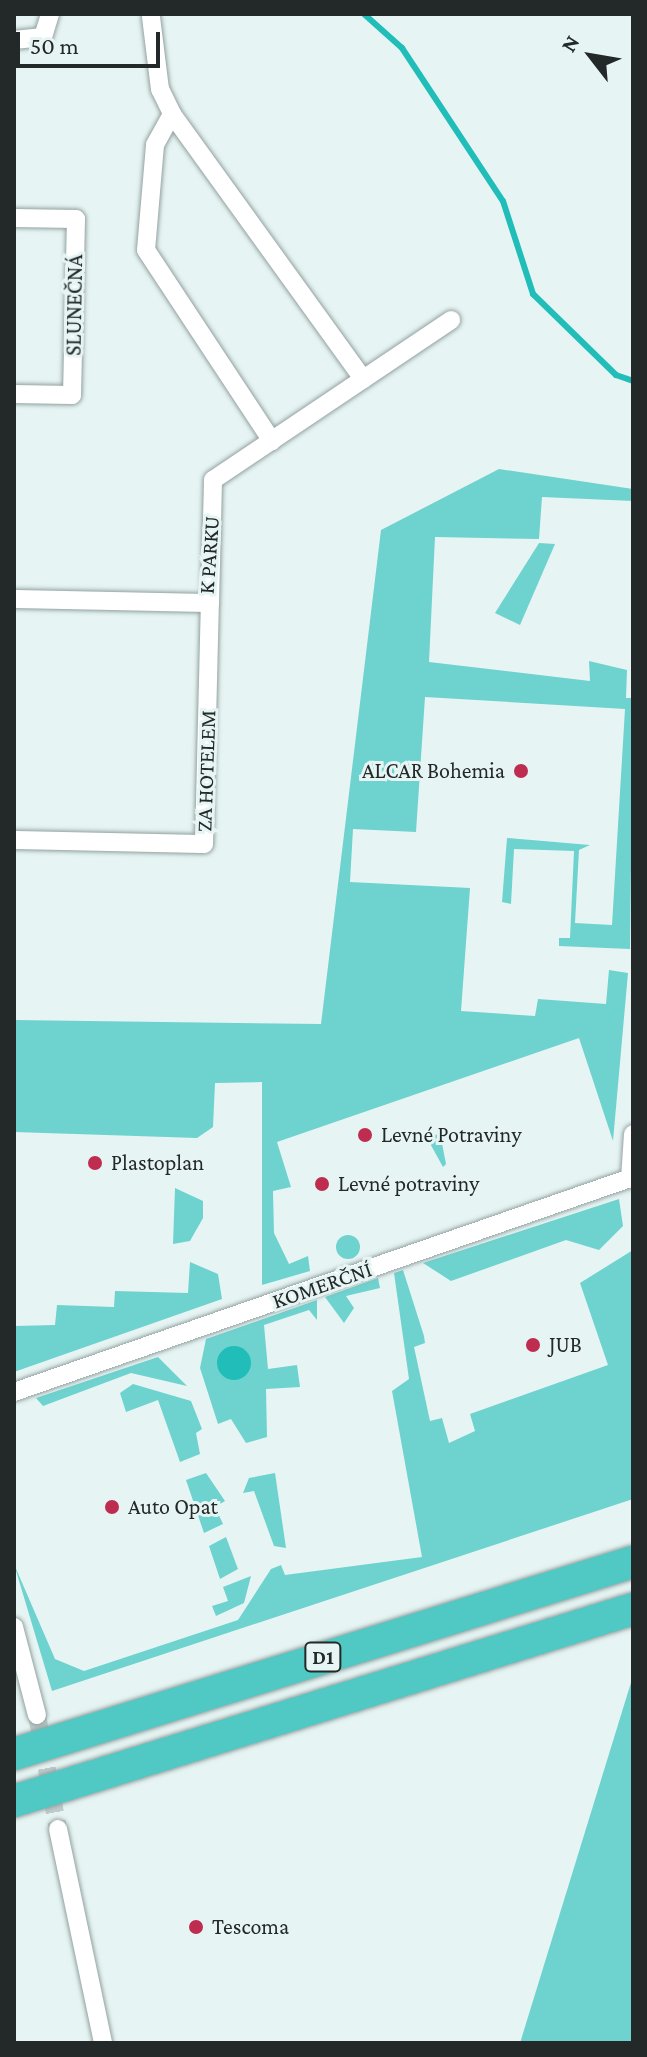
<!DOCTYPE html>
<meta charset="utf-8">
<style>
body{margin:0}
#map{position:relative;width:647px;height:2057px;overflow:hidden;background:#e6f5f4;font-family:"Crimson Pro",serif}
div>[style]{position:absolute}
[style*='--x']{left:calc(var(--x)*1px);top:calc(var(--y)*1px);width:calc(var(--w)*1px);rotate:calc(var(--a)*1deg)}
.green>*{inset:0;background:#6ed2cf}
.round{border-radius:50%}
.water>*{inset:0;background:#21bdb9}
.stream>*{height:6px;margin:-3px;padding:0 3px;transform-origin:3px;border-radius:3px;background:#21bdb9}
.minor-tunnel>*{height:18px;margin-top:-9px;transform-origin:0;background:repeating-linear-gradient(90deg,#bfcccb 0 18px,transparent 0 27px)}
.roads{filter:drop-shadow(0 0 2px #93a1a0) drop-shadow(0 0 2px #93a1a0)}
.minor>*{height:18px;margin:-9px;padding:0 9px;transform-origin:9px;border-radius:9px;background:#fff}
.motorway>*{height:32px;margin:-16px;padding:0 16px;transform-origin:16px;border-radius:16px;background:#50c9c5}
.dots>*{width:22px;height:22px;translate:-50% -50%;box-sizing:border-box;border:4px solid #e6f5f4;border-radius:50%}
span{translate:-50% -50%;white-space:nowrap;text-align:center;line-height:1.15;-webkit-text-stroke:6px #e6f5f4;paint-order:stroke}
.shield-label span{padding:2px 6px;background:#e6f5f4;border:2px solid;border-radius:6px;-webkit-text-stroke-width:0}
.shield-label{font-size:20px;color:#232828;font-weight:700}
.street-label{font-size:22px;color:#232828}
.poi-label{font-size:22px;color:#232828}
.right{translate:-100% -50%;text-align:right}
.left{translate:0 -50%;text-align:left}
.frame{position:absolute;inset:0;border:16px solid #232828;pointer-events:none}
.north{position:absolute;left:551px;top:16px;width:80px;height:80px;-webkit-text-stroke:6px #e6f5f4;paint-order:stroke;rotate:301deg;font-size:22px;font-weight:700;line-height:32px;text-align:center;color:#232828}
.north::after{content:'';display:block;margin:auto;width:28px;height:36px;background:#232828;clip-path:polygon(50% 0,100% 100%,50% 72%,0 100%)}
.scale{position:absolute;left:16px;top:32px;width:144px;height:36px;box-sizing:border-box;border:4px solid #232828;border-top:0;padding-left:10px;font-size:24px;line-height:28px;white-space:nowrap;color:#232828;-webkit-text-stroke:6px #e6f5f4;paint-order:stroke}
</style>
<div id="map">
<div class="green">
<i style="clip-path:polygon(499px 469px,633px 489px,633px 501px,542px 497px,539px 539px,435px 537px,429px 662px,590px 681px,589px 661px,627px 670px,626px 698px,633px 698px,630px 949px,559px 946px,559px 938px,570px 938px,574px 851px,514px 849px,511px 904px,502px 902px,507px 838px,590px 845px,579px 850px,575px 923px,612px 925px,625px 709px,425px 697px,416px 832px,353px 829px,350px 882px,470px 888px,461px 1011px,535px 1016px,538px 999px,606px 1004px,609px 970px,628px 973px,613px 1141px,579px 1038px,277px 1142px,291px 1187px,273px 1191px,274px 1233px,289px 1264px,308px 1256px,310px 1271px,262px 1285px,262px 1082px,215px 1083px,213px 1127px,197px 1138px,14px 1132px,14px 1020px,321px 1024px,381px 530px)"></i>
<i style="clip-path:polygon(539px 543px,555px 544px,520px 625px,495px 613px)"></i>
<i style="clip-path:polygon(440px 1133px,446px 1164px,443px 1167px,427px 1138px)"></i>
<i style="clip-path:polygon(175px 1188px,203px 1201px,203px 1218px,190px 1241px,173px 1244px)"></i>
<i style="clip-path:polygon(619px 1199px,623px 1226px,599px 1250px,566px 1240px,451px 1281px,423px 1263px)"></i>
<i class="round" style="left:336px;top:1235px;width:24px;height:24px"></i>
<i style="clip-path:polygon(14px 1240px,15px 1326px,55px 1325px,57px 1305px,114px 1307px,115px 1291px,188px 1293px,190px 1262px,218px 1274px,222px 1299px,14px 1372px)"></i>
<i style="clip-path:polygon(633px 1250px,633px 1499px,52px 1691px,14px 1564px,55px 1659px,84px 1671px,238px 1620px,271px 1569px,281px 1565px,285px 1575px,422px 1557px,392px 1391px,409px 1379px,394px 1273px,403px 1270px,424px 1336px,425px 1343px,414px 1347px,430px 1421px,442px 1418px,449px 1443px,475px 1431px,470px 1414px,608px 1365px,580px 1283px)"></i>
<i style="clip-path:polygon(378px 1278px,380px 1288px,346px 1296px,354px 1308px,344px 1323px,325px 1297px)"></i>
<i style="clip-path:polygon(317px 1300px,317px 1320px,309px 1310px,264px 1325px,268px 1369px,297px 1365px,300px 1387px,266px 1389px,267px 1437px,246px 1443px,231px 1419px,218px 1424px,200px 1368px,206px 1339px)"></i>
<i style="clip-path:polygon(158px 1357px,187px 1386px,131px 1373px,43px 1406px,36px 1398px)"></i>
<i style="clip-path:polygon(133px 1384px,191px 1401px,202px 1429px,196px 1433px,200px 1454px,180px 1462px,158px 1400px,126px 1412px,120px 1393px)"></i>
<i style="clip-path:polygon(206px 1473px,225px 1501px,215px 1507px,223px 1524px,204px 1533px,186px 1480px)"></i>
<i style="clip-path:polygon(275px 1473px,286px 1548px,274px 1546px,254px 1491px,243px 1493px,249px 1478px)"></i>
<i style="clip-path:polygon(226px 1537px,238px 1569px,220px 1579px,209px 1546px)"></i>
<i style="clip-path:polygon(251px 1576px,244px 1603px,216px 1616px,212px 1606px,228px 1601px,223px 1587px)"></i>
<i style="clip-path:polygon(633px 1676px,633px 2043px,520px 2043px)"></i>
</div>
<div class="water">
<i class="round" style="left:217px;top:1346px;width:34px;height:34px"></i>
</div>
<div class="stream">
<i style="--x:364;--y:14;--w:51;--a:41.8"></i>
<i style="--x:402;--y:48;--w:183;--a:56.6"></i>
<i style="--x:503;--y:201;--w:98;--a:72.1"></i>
<i style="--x:533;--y:294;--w:116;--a:44.3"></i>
<i style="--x:616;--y:375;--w:18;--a:19"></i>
</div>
<div class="minor-tunnel">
<i style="--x:37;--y:1715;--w:116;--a:79.6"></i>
</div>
<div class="roads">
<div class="minor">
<i style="--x:151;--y:17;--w:73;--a:82.9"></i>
<i style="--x:160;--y:89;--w:28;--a:64"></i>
<i style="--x:172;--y:114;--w:327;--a:54.2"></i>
<i style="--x:14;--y:40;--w:29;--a:-6"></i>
<i style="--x:43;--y:37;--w:24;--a:-73"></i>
<i style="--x:172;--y:114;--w:35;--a:119"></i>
<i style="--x:155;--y:145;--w:105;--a:94.9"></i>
<i style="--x:146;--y:250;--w:229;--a:56.6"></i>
<i style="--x:14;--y:218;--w:62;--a:0.9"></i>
<i style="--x:76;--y:219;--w:176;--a:91.3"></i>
<i style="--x:72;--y:395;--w:58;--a:-179"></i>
<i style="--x:14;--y:599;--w:196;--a:1.2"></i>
<i style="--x:210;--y:603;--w:123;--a:-88.6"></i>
<i style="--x:213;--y:480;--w:287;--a:-33.9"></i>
<i style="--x:14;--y:840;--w:190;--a:1.2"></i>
<i style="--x:204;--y:844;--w:241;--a:-88.6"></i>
<i style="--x:630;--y:1179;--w:45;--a:-86.2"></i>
<i style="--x:14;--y:1392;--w:655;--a:-19.15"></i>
<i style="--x:14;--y:1627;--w:91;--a:75.4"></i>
<i style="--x:58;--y:1829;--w:219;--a:78.1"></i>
</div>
<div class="motorway">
<i style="--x:14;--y:1754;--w:648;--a:-17.23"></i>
<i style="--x:14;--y:1801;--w:648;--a:-17.23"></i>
</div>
</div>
<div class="dots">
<i style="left:521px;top:771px;background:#be2d50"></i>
<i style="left:365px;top:1135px;background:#be2d50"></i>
<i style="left:95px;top:1163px;background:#be2d50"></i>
<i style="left:322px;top:1184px;background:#be2d50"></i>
<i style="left:533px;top:1345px;background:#be2d50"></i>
<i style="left:112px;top:1507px;background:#be2d50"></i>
<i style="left:196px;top:1927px;background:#be2d50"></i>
</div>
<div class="shield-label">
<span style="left:323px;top:1657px">D1</span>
</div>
<div class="street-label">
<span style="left:74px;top:305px;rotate:-89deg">SLUNEČNÁ</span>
<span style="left:209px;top:555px;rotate:-86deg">K PARKU</span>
<span style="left:206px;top:771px;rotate:-88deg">ZA HOTELEM</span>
<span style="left:322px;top:1285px;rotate:-19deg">KOMERČNÍ</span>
</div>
<div class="poi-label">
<span class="right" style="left:505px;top:771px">ALCAR Bohemia</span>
<span class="left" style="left:381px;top:1135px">Levné Potraviny</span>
<span class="left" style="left:111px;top:1163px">Plastoplan</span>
<span class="left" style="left:338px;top:1184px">Levné potraviny</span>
<span class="left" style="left:549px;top:1345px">JUB</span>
<span class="left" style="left:128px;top:1507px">Auto Opat</span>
<span class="left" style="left:212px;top:1927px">Tescoma</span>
</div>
<div class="frame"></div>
<div class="north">N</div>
<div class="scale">50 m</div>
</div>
